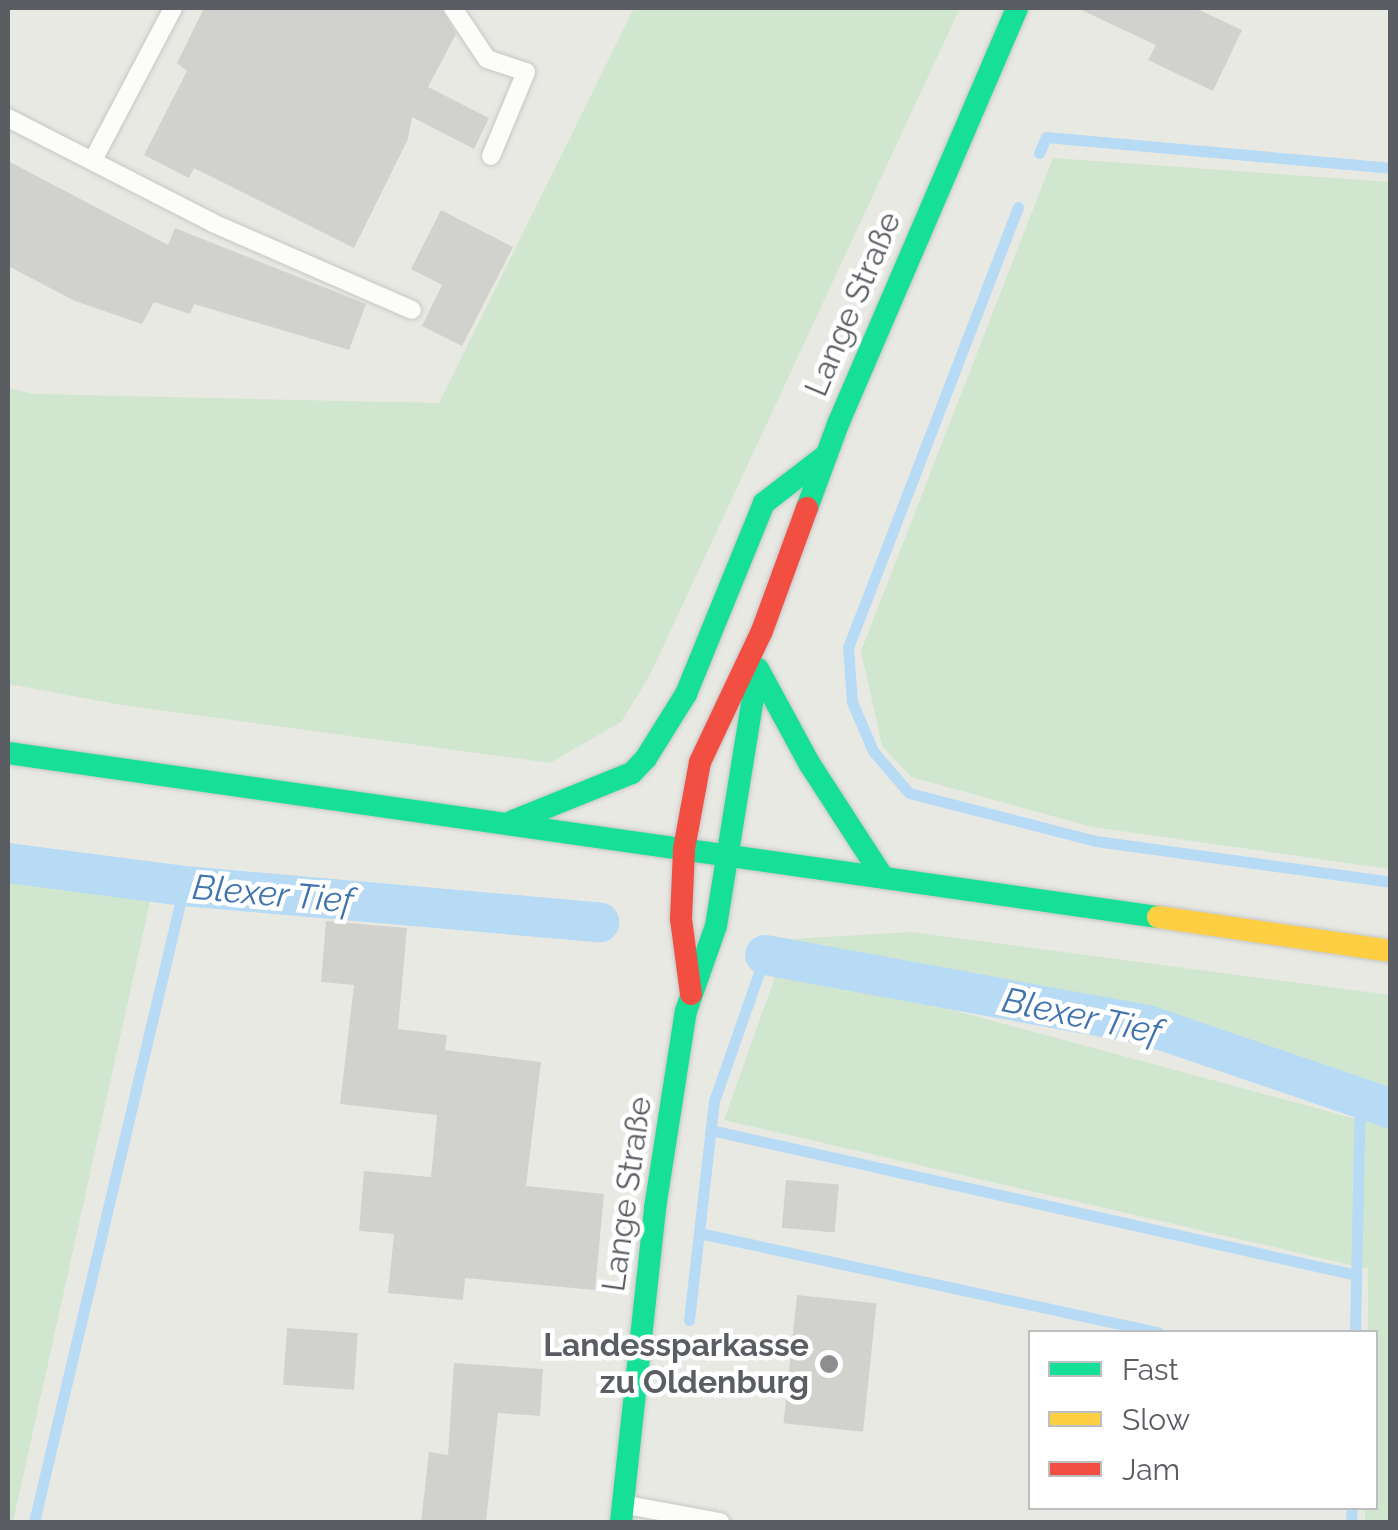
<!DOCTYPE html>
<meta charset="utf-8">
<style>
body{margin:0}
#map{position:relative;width:1398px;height:1530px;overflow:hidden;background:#e9e9e4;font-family:Raleway,sans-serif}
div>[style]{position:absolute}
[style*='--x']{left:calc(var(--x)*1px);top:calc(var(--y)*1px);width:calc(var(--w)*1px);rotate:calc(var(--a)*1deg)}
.green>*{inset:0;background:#d1e6cf}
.stream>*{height:11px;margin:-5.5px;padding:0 5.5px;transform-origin:5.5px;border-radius:5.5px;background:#b7daf5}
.canal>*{height:40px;margin:-20px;padding:0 20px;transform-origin:20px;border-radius:20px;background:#b7daf5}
.building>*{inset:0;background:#d1d1ce;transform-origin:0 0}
.roads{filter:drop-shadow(0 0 2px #c6c7c6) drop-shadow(0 0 2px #c6c7c6)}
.lane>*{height:18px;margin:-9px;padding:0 9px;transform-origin:9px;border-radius:9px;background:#fcfcfb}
.fast>*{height:22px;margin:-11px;padding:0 11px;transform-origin:11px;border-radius:11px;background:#16e098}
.slow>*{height:22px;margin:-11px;padding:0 11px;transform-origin:11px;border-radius:11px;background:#ffcf43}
.jam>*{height:22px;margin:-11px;padding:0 11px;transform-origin:11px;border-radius:11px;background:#f24e42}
.dots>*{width:28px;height:28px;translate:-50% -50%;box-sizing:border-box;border:5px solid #fff;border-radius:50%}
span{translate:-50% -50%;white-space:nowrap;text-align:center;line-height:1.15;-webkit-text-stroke:9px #fff;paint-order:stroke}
.street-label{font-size:32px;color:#5a5d62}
.poi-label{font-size:32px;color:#5a5d62;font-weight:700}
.right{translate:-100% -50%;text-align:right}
.water-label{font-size:35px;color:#4074ad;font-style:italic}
.frame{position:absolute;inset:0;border:10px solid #5a5d62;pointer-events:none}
.legend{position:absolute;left:1028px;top:1330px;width:350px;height:180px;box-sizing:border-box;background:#fff;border:2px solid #bdbec0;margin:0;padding:12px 18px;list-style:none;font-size:30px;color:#5a5d62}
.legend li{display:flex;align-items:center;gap:20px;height:50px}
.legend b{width:50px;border:2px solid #bdbec0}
</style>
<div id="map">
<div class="green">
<i style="clip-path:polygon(634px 8px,960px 8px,650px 675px,621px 722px,550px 763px,122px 705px,8px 684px,8px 388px,35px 394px,439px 403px)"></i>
<i style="clip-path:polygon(1053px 158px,1390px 182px,1390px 869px,1092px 827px,911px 777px,882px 746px,861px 651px)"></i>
<i style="clip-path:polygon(8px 874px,152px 893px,13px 1522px,8px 1522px)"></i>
<i style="clip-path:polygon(912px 932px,1390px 995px,1390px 1095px,1144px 1007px,773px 940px)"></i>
<i style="clip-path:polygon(797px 968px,1390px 1128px,1390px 1522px,1365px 1522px,1365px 1508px,1376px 1508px,1376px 1332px,1368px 1332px,1368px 1269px,724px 1120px,775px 977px)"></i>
</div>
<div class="stream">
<i style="--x:1039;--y:153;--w:17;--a:-66"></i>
<i style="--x:1046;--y:137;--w:345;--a:5.1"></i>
<i style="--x:1018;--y:207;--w:472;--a:111.1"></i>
<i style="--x:848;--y:647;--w:55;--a:85.8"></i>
<i style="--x:852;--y:702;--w:53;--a:66.8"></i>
<i style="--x:873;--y:751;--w:55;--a:49.4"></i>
<i style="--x:909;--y:793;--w:193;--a:14.4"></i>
<i style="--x:1096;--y:841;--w:297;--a:7.9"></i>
<i style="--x:711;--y:1130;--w:661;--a:12.67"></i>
<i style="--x:699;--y:1233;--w:470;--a:12.2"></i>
<i style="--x:689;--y:1320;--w:220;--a:-83.5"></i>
<i style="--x:714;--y:1101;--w:155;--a:-70.7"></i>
<i style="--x:1355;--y:1332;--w:232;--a:-88.8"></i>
<i style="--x:34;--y:1522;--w:653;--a:-76.73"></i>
<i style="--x:1351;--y:1522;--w:14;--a:-86"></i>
</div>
<div class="canal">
<i style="--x:8;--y:863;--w:177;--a:7.4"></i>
<i style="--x:184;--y:886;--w:417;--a:5"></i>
<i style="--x:765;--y:955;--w:388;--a:10.4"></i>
<i style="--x:1147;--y:1025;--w:257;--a:18.9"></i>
</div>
<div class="building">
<i style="clip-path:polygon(204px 8px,441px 8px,456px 34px,428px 87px,489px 118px,474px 149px,412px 117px,408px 139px,354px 248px,194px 168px,189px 178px,144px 155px,187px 71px,177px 63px)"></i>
<i style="clip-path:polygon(1077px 8px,1195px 8px,1242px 30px,1213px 91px,1148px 60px,1156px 45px)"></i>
<i style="clip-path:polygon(8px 161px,168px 245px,175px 228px,366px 304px,349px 350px,194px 304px,190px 314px,154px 302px,142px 324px,75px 301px,8px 266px)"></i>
<i style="clip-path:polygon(441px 210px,513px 247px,462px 346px,422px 326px,442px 285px,411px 269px)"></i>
<i style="clip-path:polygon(326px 921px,407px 928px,398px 1029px,447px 1035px,445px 1050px,541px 1062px,526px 1186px,604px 1194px,595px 1290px,465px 1278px,463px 1300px,388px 1293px,394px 1234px,359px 1231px,364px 1171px,431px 1177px,437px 1115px,340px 1104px,354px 985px,321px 982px)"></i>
<i style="left:786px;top:1180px;width:53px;height:48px;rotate:5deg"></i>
<i style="left:797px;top:1295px;width:80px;height:129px;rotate:6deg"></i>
<i style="left:287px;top:1328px;width:71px;height:57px;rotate:4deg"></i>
<i style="clip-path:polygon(454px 1363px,543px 1369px,540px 1416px,498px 1413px,486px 1522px,421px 1522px,429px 1452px,448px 1455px)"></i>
</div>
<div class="roads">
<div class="lane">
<i style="--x:453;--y:8;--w:61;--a:56.3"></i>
<i style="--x:487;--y:59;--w:41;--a:18.4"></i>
<i style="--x:526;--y:72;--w:91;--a:112.6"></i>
<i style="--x:8;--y:118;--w:230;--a:27.1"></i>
<i style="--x:213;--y:223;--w:217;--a:23.6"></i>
<i style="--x:93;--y:160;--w:172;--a:-62.2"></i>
<i style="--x:627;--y:1505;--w:95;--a:10.4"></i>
</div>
<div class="fast">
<i style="--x:807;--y:508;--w:90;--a:-69.7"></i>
<i style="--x:838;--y:424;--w:453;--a:-66.7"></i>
<i style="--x:758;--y:669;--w:107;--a:61.5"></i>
<i style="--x:809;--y:763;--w:135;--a:57.1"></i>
<i style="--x:8;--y:753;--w:1162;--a:8.12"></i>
<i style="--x:513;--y:821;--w:128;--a:-22"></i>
<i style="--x:632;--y:773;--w:21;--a:-47"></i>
<i style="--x:646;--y:758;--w:75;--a:-58"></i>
<i style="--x:686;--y:694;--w:206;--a:-67.8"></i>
<i style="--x:764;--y:503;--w:77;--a:-37.6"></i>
<i style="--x:621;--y:1522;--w:316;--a:-83.8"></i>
<i style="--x:655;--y:1208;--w:199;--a:-81.1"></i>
<i style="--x:686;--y:1011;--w:90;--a:-70.6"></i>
<i style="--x:716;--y:926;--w:255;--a:-80.8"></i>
</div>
<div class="slow">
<i style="--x:1158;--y:917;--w:234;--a:8.3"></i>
</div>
<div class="jam">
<i style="--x:691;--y:994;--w:76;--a:-97.6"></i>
<i style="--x:681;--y:919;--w:70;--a:-87.5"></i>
<i style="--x:684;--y:849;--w:88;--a:-79.6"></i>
<i style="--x:700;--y:762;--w:145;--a:-64.7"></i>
<i style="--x:762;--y:631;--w:131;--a:-69.9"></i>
</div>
</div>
<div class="dots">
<i style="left:829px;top:1364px;background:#8c8e90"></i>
</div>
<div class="street-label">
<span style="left:853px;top:304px;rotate:-67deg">Lange Straße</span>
<span style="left:627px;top:1194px;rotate:-82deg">Lange Straße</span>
</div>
<div class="poi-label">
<span class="right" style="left:809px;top:1364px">Landessparkasse<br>zu Oldenburg</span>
</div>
<div class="water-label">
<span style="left:273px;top:894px;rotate:5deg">Blexer Tief</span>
<span style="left:1082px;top:1016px;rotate:12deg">Blexer Tief</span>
</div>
<div class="frame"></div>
<ul class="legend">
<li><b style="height:12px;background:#16e098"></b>Fast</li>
<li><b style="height:12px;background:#ffcf43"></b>Slow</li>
<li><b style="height:12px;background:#f24e42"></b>Jam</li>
</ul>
</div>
